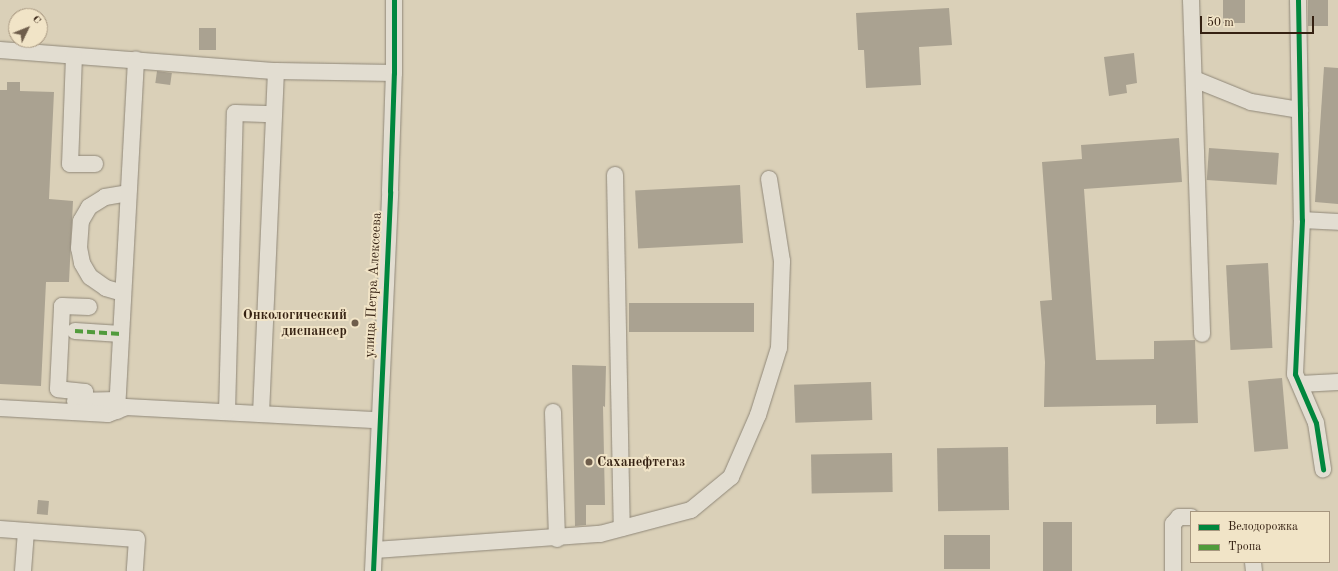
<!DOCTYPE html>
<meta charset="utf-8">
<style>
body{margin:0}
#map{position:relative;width:1338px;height:571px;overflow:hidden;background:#dad0b8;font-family:"Old Standard TT",serif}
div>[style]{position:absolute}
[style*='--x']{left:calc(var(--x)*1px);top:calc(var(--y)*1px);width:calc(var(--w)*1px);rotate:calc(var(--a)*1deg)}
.building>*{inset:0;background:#aaa291;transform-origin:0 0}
.roads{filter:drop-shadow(0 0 1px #908879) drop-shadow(0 0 1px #908879)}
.minor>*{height:16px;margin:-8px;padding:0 8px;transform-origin:8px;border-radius:8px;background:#e2ddd1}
.quiet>*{height:4px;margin-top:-2px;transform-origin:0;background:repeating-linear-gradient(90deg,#519b3c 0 8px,transparent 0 12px)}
.cycleway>*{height:5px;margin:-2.5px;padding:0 2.5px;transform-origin:2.5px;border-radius:2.5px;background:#00873e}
.dots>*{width:11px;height:11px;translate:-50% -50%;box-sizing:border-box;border:2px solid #f1e4c7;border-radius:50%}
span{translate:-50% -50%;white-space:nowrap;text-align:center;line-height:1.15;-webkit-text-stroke:4px #f1e4c7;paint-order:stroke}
.street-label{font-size:14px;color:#352112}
.poi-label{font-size:14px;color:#352112;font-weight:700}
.right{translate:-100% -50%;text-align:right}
.left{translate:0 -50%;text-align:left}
.legend{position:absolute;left:1190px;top:511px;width:140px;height:52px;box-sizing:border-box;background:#f1e4c7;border:1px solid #a6967f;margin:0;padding:5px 7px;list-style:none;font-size:12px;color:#352112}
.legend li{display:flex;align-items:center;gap:8px;height:20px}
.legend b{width:20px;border:1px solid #a6967f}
.north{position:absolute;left:8px;top:8px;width:40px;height:40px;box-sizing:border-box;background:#f1e4c7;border:1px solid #a6967f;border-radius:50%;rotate:47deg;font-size:11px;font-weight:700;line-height:16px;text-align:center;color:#352112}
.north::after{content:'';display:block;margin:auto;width:14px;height:18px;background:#6f5e4c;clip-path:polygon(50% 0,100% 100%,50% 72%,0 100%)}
.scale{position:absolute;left:1200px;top:16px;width:114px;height:18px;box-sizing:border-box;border:2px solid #352112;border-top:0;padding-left:5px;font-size:12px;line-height:14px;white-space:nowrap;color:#352112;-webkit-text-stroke:3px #f1e4c7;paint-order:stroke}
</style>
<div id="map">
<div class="building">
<i style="left:1223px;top:0;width:22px;height:23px"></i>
<i style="left:1308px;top:0;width:20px;height:26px"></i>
<i style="clip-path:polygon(949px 8px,952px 45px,919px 47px,921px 85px,866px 88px,864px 50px,858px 50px,856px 13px)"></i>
<i style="left:199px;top:28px;width:17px;height:22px"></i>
<i style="clip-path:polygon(1134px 53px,1137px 83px,1126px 85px,1127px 93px,1109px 96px,1104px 57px)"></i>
<i style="clip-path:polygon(1324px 67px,1338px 68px,1338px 204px,1315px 202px)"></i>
<i style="left:157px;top:71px;width:15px;height:12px;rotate:8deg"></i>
<i style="clip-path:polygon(7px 82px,20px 82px,20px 91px,54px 92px,49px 199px,73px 201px,69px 282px,46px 282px,41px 386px,0 384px,0 90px,7px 90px)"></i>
<i style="clip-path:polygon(1179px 138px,1182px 182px,1084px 189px,1096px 360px,1154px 359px,1154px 341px,1195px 340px,1198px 423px,1156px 424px,1156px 405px,1044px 407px,1045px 362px,1040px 301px,1052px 300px,1042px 162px,1082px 159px,1081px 145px)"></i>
<i style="left:1209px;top:148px;width:70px;height:32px;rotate:4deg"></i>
<i style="left:740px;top:185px;width:58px;height:105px;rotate:87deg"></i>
<i style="left:1268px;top:263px;width:85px;height:42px;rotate:87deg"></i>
<i style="left:629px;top:303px;width:125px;height:29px"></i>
<i style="clip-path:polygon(572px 365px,606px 366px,605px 407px,603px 406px,605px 505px,586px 505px,586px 525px,575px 526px)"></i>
<i style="left:1282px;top:378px;width:71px;height:34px;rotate:85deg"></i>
<i style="left:871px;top:382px;width:38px;height:77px;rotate:88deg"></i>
<i style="left:1008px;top:447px;width:63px;height:71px;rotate:89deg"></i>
<i style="left:892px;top:453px;width:39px;height:81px;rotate:89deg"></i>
<i style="left:38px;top:500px;width:11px;height:14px;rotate:5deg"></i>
<i style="left:1043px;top:522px;width:29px;height:49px"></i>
<i style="left:944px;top:535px;width:46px;height:34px"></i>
</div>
<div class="roads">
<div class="minor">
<i style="--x:1191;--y:0;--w:334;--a:88.1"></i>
<i style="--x:1298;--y:0;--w:220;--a:89"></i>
<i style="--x:1302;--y:220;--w:154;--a:92.6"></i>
<i style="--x:1295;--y:374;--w:53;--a:66.8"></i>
<i style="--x:1316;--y:423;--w:47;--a:81.3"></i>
<i style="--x:0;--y:50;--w:277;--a:4.4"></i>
<i style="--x:276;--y:71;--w:118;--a:1"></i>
<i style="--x:74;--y:56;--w:108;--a:92.1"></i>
<i style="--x:70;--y:164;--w:25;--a:0"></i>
<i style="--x:1194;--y:79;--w:61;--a:22"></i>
<i style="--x:1251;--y:102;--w:50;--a:9.3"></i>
<i style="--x:615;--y:175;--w:353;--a:88.9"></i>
<i style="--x:1302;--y:220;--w:36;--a:3"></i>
<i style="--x:123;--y:293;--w:18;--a:-164"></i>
<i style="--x:106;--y:288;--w:19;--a:-145"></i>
<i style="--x:90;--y:277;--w:16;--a:-120"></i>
<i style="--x:82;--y:263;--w:15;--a:-101"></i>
<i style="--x:79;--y:248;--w:27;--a:-86"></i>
<i style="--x:81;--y:221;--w:16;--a:-60"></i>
<i style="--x:89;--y:207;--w:19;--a:-32"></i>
<i style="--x:105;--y:197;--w:23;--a:-10"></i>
<i style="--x:75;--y:331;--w:46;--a:3.7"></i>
<i style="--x:1300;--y:384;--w:38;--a:-3"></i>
<i style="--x:75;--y:401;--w:42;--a:-1.4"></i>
<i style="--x:85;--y:401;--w:9;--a:-90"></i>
<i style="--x:85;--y:392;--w:27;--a:-174"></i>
<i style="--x:58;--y:389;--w:83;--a:-87.2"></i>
<i style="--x:62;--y:306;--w:27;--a:2"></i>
<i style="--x:0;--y:408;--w:108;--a:3.2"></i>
<i style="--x:108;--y:414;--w:19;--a:-21"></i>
<i style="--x:126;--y:407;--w:252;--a:3"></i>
<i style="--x:117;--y:411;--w:352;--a:-86.9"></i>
<i style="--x:227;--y:412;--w:299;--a:-88.5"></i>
<i style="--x:235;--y:113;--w:38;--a:2"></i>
<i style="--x:553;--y:412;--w:127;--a:88.2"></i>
<i style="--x:261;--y:414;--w:343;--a:-87.5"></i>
<i style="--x:0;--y:529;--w:137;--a:4.2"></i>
<i style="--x:137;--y:539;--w:32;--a:94"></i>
<i style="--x:375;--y:550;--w:226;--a:-4.1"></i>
<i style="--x:600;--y:534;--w:94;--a:-14.8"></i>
<i style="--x:691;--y:510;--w:52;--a:-39.5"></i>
<i style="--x:731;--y:477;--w:68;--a:-66.5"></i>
<i style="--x:758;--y:415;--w:70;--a:-72.6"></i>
<i style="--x:779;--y:348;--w:87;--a:-88"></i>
<i style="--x:782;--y:261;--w:83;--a:-99"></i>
<i style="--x:1253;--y:562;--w:9;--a:84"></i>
<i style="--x:23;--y:571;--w:40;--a:-85.7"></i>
<i style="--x:373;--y:571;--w:380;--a:-87.4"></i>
<i style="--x:390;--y:191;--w:118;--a:-88.1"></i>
<i style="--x:394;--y:73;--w:73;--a:-90"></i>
<i style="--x:1173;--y:571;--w:47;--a:-90"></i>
<i style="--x:1173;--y:524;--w:9;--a:-49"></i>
<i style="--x:1179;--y:517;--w:12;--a:0"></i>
</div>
</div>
<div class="quiet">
<i style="--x:75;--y:331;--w:46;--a:3.7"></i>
</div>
<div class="cycleway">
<i style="--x:1298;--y:0;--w:220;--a:89"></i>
<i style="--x:1302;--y:220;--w:154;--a:92.6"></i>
<i style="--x:1295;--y:374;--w:53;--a:66.8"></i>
<i style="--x:1316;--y:423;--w:47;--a:81.3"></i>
<i style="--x:373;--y:571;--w:380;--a:-87.4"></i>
<i style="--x:390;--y:191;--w:118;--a:-88.1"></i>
<i style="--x:394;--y:73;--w:73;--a:-90"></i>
</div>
<div class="dots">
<i style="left:355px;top:323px;background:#6f5e4c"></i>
<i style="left:589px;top:462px;background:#6f5e4c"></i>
</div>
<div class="street-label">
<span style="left:373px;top:285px;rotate:-87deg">улица Петра Алексеева</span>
</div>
<div class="poi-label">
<span class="right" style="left:347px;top:323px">Онкологический<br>диспансер</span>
<span class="left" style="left:597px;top:462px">Саханефтегаз</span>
</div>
<ul class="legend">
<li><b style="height:5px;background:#00873e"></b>Велодорожка</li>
<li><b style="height:5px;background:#519b3c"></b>Тропа</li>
</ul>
<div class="north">С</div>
<div class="scale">50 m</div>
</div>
